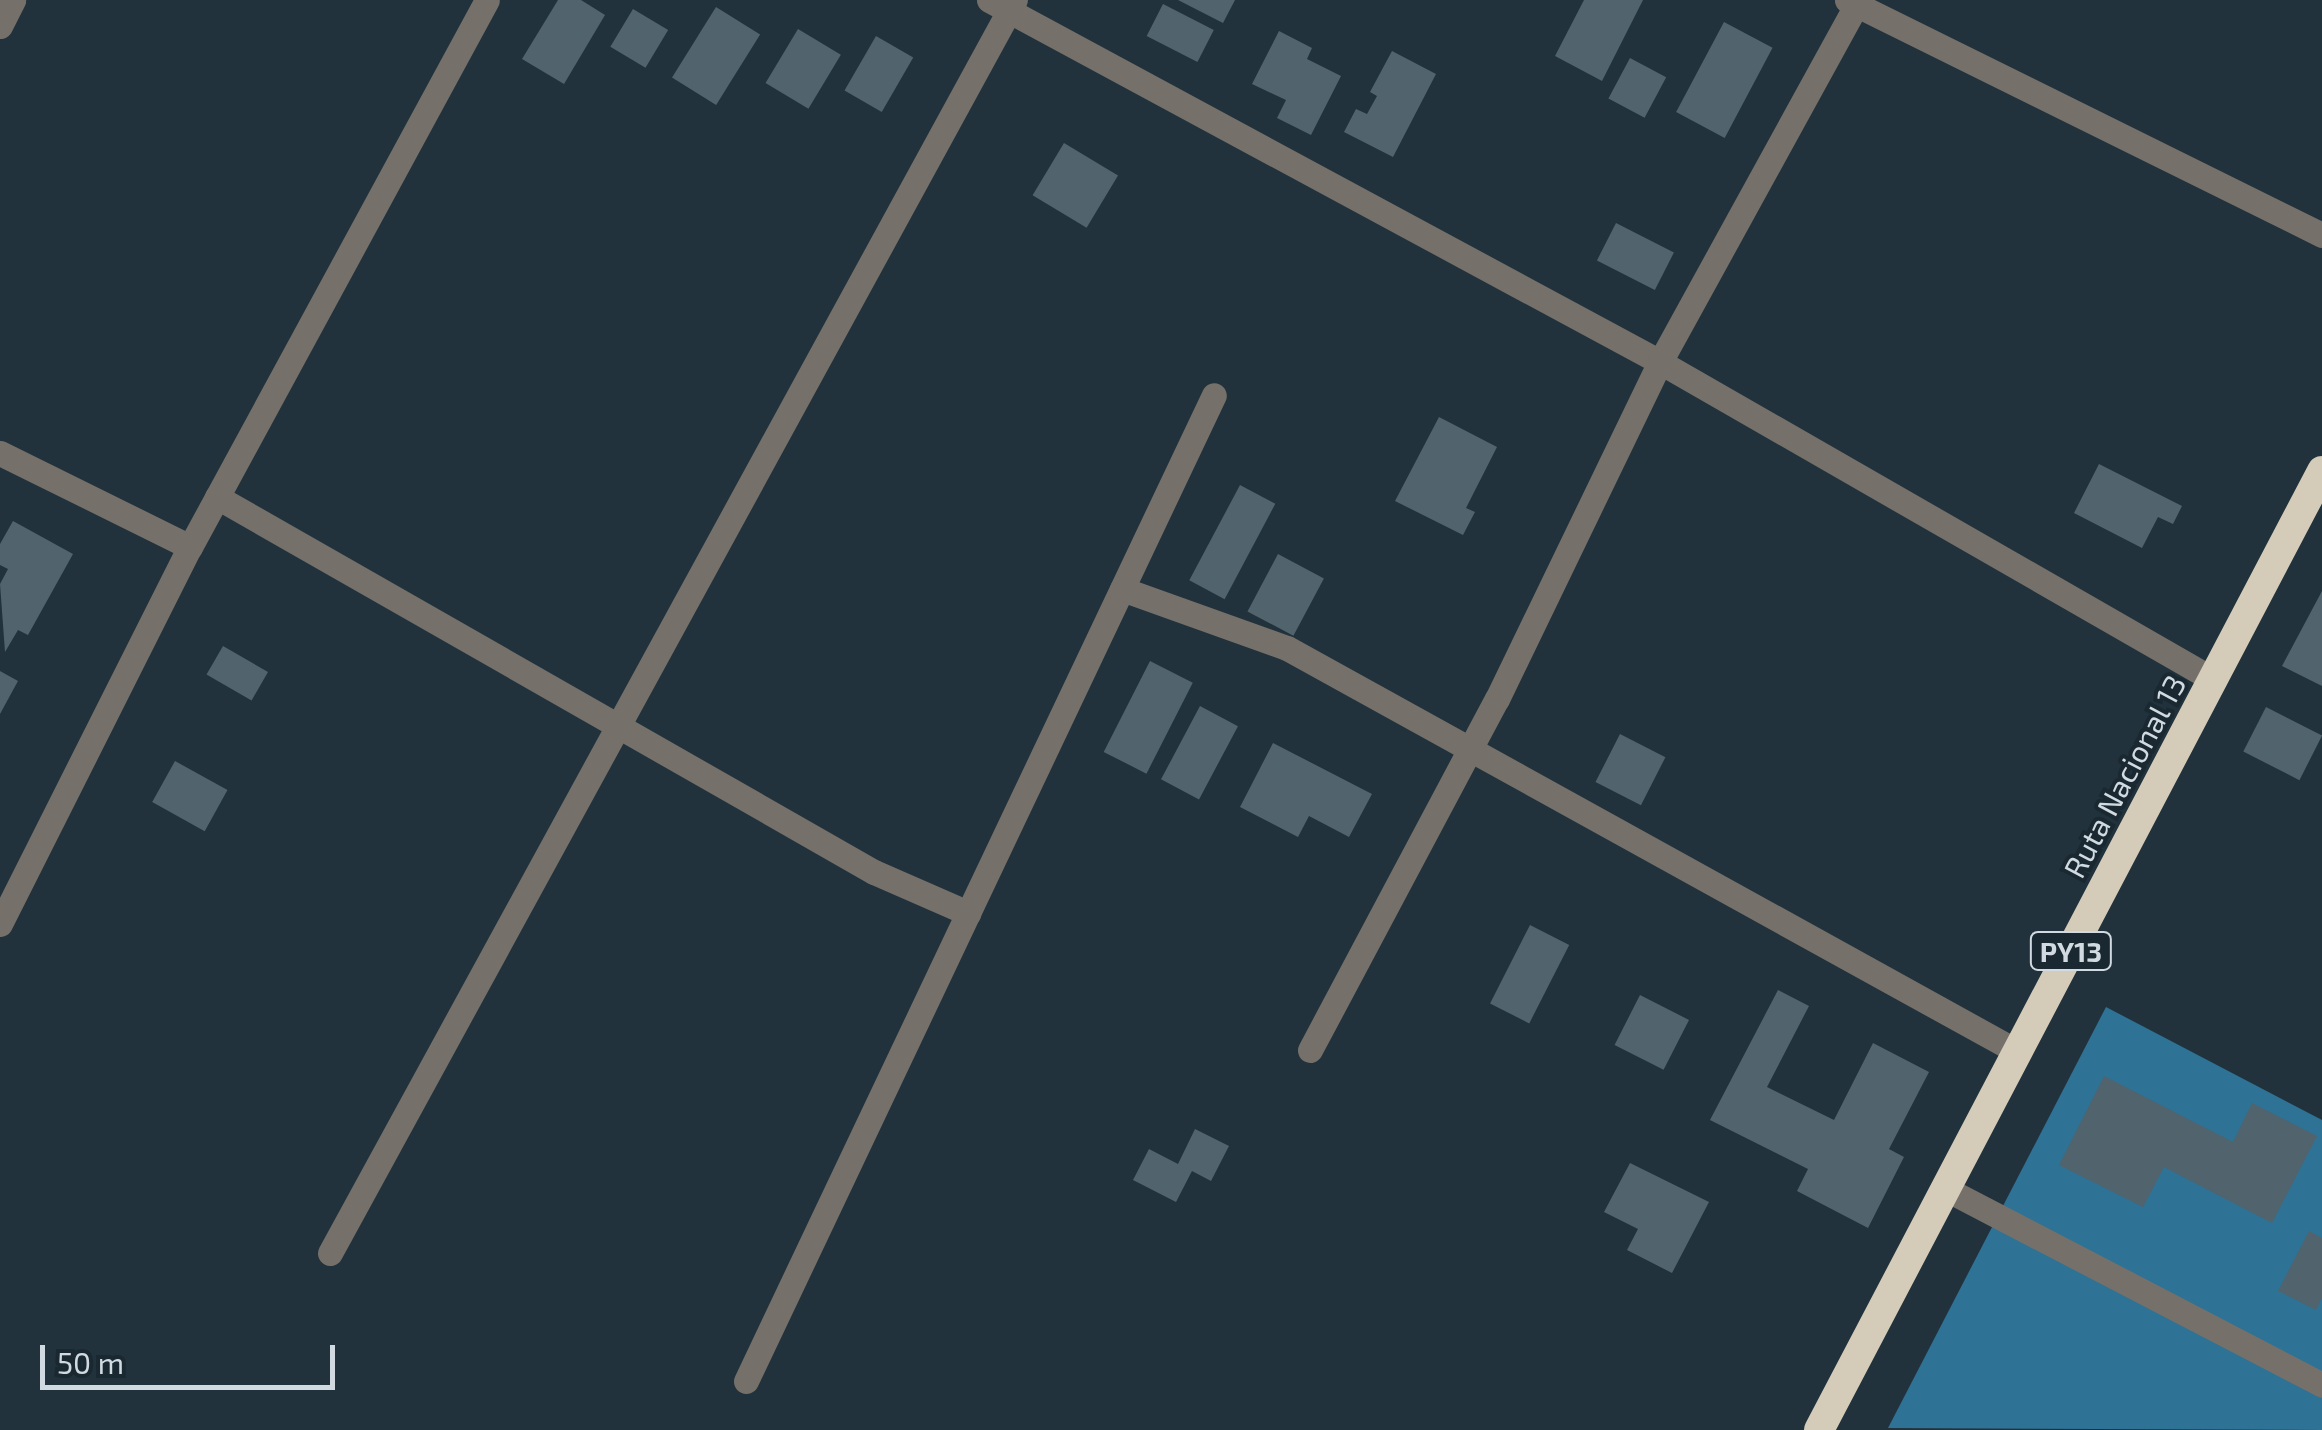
<!DOCTYPE html>
<style>
body{margin:0}
#map{position:relative;width:2322px;height:1430px;overflow:hidden;background:#22323c;font-family:"Exo 2",sans-serif}
div>[style]{position:absolute}
[style*='--x']{left:calc(var(--x)*1px);top:calc(var(--y)*1px);width:calc(var(--w)*1px);rotate:calc(var(--a)*1deg)}
.forest>*{inset:0;background:#2e7295}
.building>*{inset:0;background:#51636d;transform-origin:0 0}
.minor>*{height:25px;margin:-12.5px;padding:0 12.5px;transform-origin:12.5px;border-radius:12.5px;background:#75716a}
.highway>*{height:30px;margin:-15px;padding:0 15px;transform-origin:15px;border-radius:15px;background:#d4ccb9}
span{translate:-50% -50%;white-space:nowrap;text-align:center;line-height:1.15;-webkit-text-stroke:8px #192831;paint-order:stroke}
.shield-label span{padding:2px 8px;background:#192831;border:2px solid;border-radius:8px;-webkit-text-stroke-width:0}
.shield-label{font-size:28px;color:#d0dae0;font-weight:700}
.street-label{font-size:30px;color:#d0dae0}
.scale{position:absolute;left:40px;top:1345px;width:295px;height:45px;box-sizing:border-box;border:5px solid #d0dae0;border-top:0;padding-left:12px;font-size:30px;line-height:35px;white-space:nowrap;color:#d0dae0;-webkit-text-stroke:8px #192831;paint-order:stroke}
</style>
<div id="map">
<div class="forest">
<i style="clip-path:polygon(2106px 1007px,2322px 1120px,2322px 1430px,1888px 1428px)"></i>
</div>
<div class="building">
<i style="clip-path:polygon(558px 0,581px 0,605px 15px,564px 84px,522px 59px)"></i>
<i style="clip-path:polygon(1178px 0,1235px 0,1223px 23px)"></i>
<i style="clip-path:polygon(1584px 0,1643px 0,1602px 81px,1555px 56px)"></i>
<i style="left:1163px;top:4px;width:57px;height:36px;rotate:27deg"></i>
<i style="left:716px;top:7px;width:52px;height:83px;rotate:32deg"></i>
<i style="left:633px;top:9px;width:41px;height:44px;rotate:31deg"></i>
<i style="left:1724px;top:22px;width:55px;height:102px;rotate:28deg"></i>
<i style="left:798px;top:29px;width:50px;height:63px;rotate:31deg"></i>
<i style="clip-path:polygon(1279px 31px,1312px 48px,1307px 59px,1341px 76px,1311px 135px,1277px 118px,1286px 100px,1252px 84px)"></i>
<i style="left:876px;top:36px;width:43px;height:63px;rotate:30deg"></i>
<i style="clip-path:polygon(1392px 51px,1436px 74px,1393px 157px,1344px 132px,1356px 109px,1367px 114px,1377px 96px,1370px 92px)"></i>
<i style="left:1630px;top:58px;width:41px;height:46px;rotate:28deg"></i>
<i style="left:1064px;top:143px;width:63px;height:61px;rotate:31deg"></i>
<i style="left:1616px;top:223px;width:65px;height:42px;rotate:27deg"></i>
<i style="clip-path:polygon(1439px 417px,1497px 447px,1466px 508px,1475px 512px,1463px 535px,1395px 501px)"></i>
<i style="clip-path:polygon(2099px 464px,2182px 506px,2173px 524px,2158px 517px,2142px 548px,2074px 513px)"></i>
<i style="left:1240px;top:485px;width:40px;height:108px;rotate:28deg"></i>
<i style="clip-path:polygon(13px 521px,73px 554px,28px 635px,18px 630px,5px 652px,0 584px,8px 569px,0 565px,0 544px)"></i>
<i style="left:1278px;top:554px;width:52px;height:65px;rotate:28deg"></i>
<i style="clip-path:polygon(2322px 591px,2322px 686px,2282px 666px)"></i>
<i style="left:223px;top:646px;width:52px;height:33px;rotate:30deg"></i>
<i style="left:1150px;top:661px;width:48px;height:102px;rotate:27deg"></i>
<i style="clip-path:polygon(0 671px,18px 681px,0 714px)"></i>
<i style="left:1200px;top:706px;width:43px;height:83px;rotate:28deg"></i>
<i style="left:2266px;top:707px;width:63px;height:50px;rotate:27deg"></i>
<i style="left:1620px;top:734px;width:51px;height:54px;rotate:27deg"></i>
<i style="clip-path:polygon(1273px 743px,1372px 794px,1349px 837px,1309px 816px,1298px 837px,1240px 807px)"></i>
<i style="left:175px;top:761px;width:60px;height:47px;rotate:29deg"></i>
<i style="left:1530px;top:925px;width:44px;height:88px;rotate:27deg"></i>
<i style="clip-path:polygon(1778px 990px,1809px 1006px,1767px 1087px,1834px 1120px,1873px 1043px,1929px 1072px,1889px 1149px,1904px 1157px,1868px 1228px,1797px 1191px,1808px 1169px,1710px 1120px)"></i>
<i style="left:1640px;top:995px;width:55px;height:56px;rotate:27deg"></i>
<i style="clip-path:polygon(2104px 1076px,2233px 1142px,2252px 1103px,2317px 1136px,2272px 1223px,2164px 1167px,2143px 1207px,2059px 1165px)"></i>
<i style="clip-path:polygon(1195px 1129px,1229px 1146px,1211px 1181px,1192px 1171px,1176px 1202px,1133px 1180px,1149px 1149px,1178px 1164px)"></i>
<i style="clip-path:polygon(1630px 1163px,1709px 1202px,1672px 1273px,1627px 1250px,1638px 1229px,1604px 1212px)"></i>
<i style="clip-path:polygon(2309px 1231px,2322px 1238px,2322px 1298px,2316px 1310px,2278px 1291px)"></i>
</div>
<div class="minor">
<i style="--x:989;--y:0;--w:762;--a:28.35"></i>
<i style="--x:1660;--y:362;--w:639;--a:29.86"></i>
<i style="--x:1847;--y:0;--w:530;--a:26.32"></i>
<i style="--x:0;--y:26;--w:29;--a:-63"></i>
<i style="--x:0;--y:453;--w:212;--a:26.3"></i>
<i style="--x:217;--y:497;--w:756;--a:29.72"></i>
<i style="--x:874;--y:872;--w:103;--a:23.6"></i>
<i style="--x:1122;--y:589;--w:175;--a:19.7"></i>
<i style="--x:1287;--y:648;--w:835;--a:28.93"></i>
<i style="--x:0;--y:924;--w:422;--a:-63.3"></i>
<i style="--x:190;--y:547;--w:622;--a:-61.5"></i>
<i style="--x:1310;--y:1050;--w:398;--a:-62"></i>
<i style="--x:1497;--y:699;--w:374;--a:-64.2"></i>
<i style="--x:1660;--y:362;--w:407;--a:-61.2"></i>
<i style="--x:1946;--y:1189;--w:424;--a:27.5"></i>
<i style="--x:330;--y:1253;--w:1428;--a:-61.34"></i>
<i style="--x:746;--y:1381;--w:1091;--a:-64.61"></i>
</div>
<div class="highway">
<i style="--x:1819;--y:1430;--w:1083;--a:-62.32"></i>
</div>
<div class="shield-label">
<span style="left:2071px;top:951px">PY13</span>
</div>
<div class="street-label">
<span style="left:2124px;top:776px;rotate:-62deg">Ruta Nacional 13</span>
</div>
<div class="scale">50 m</div>
</div>
